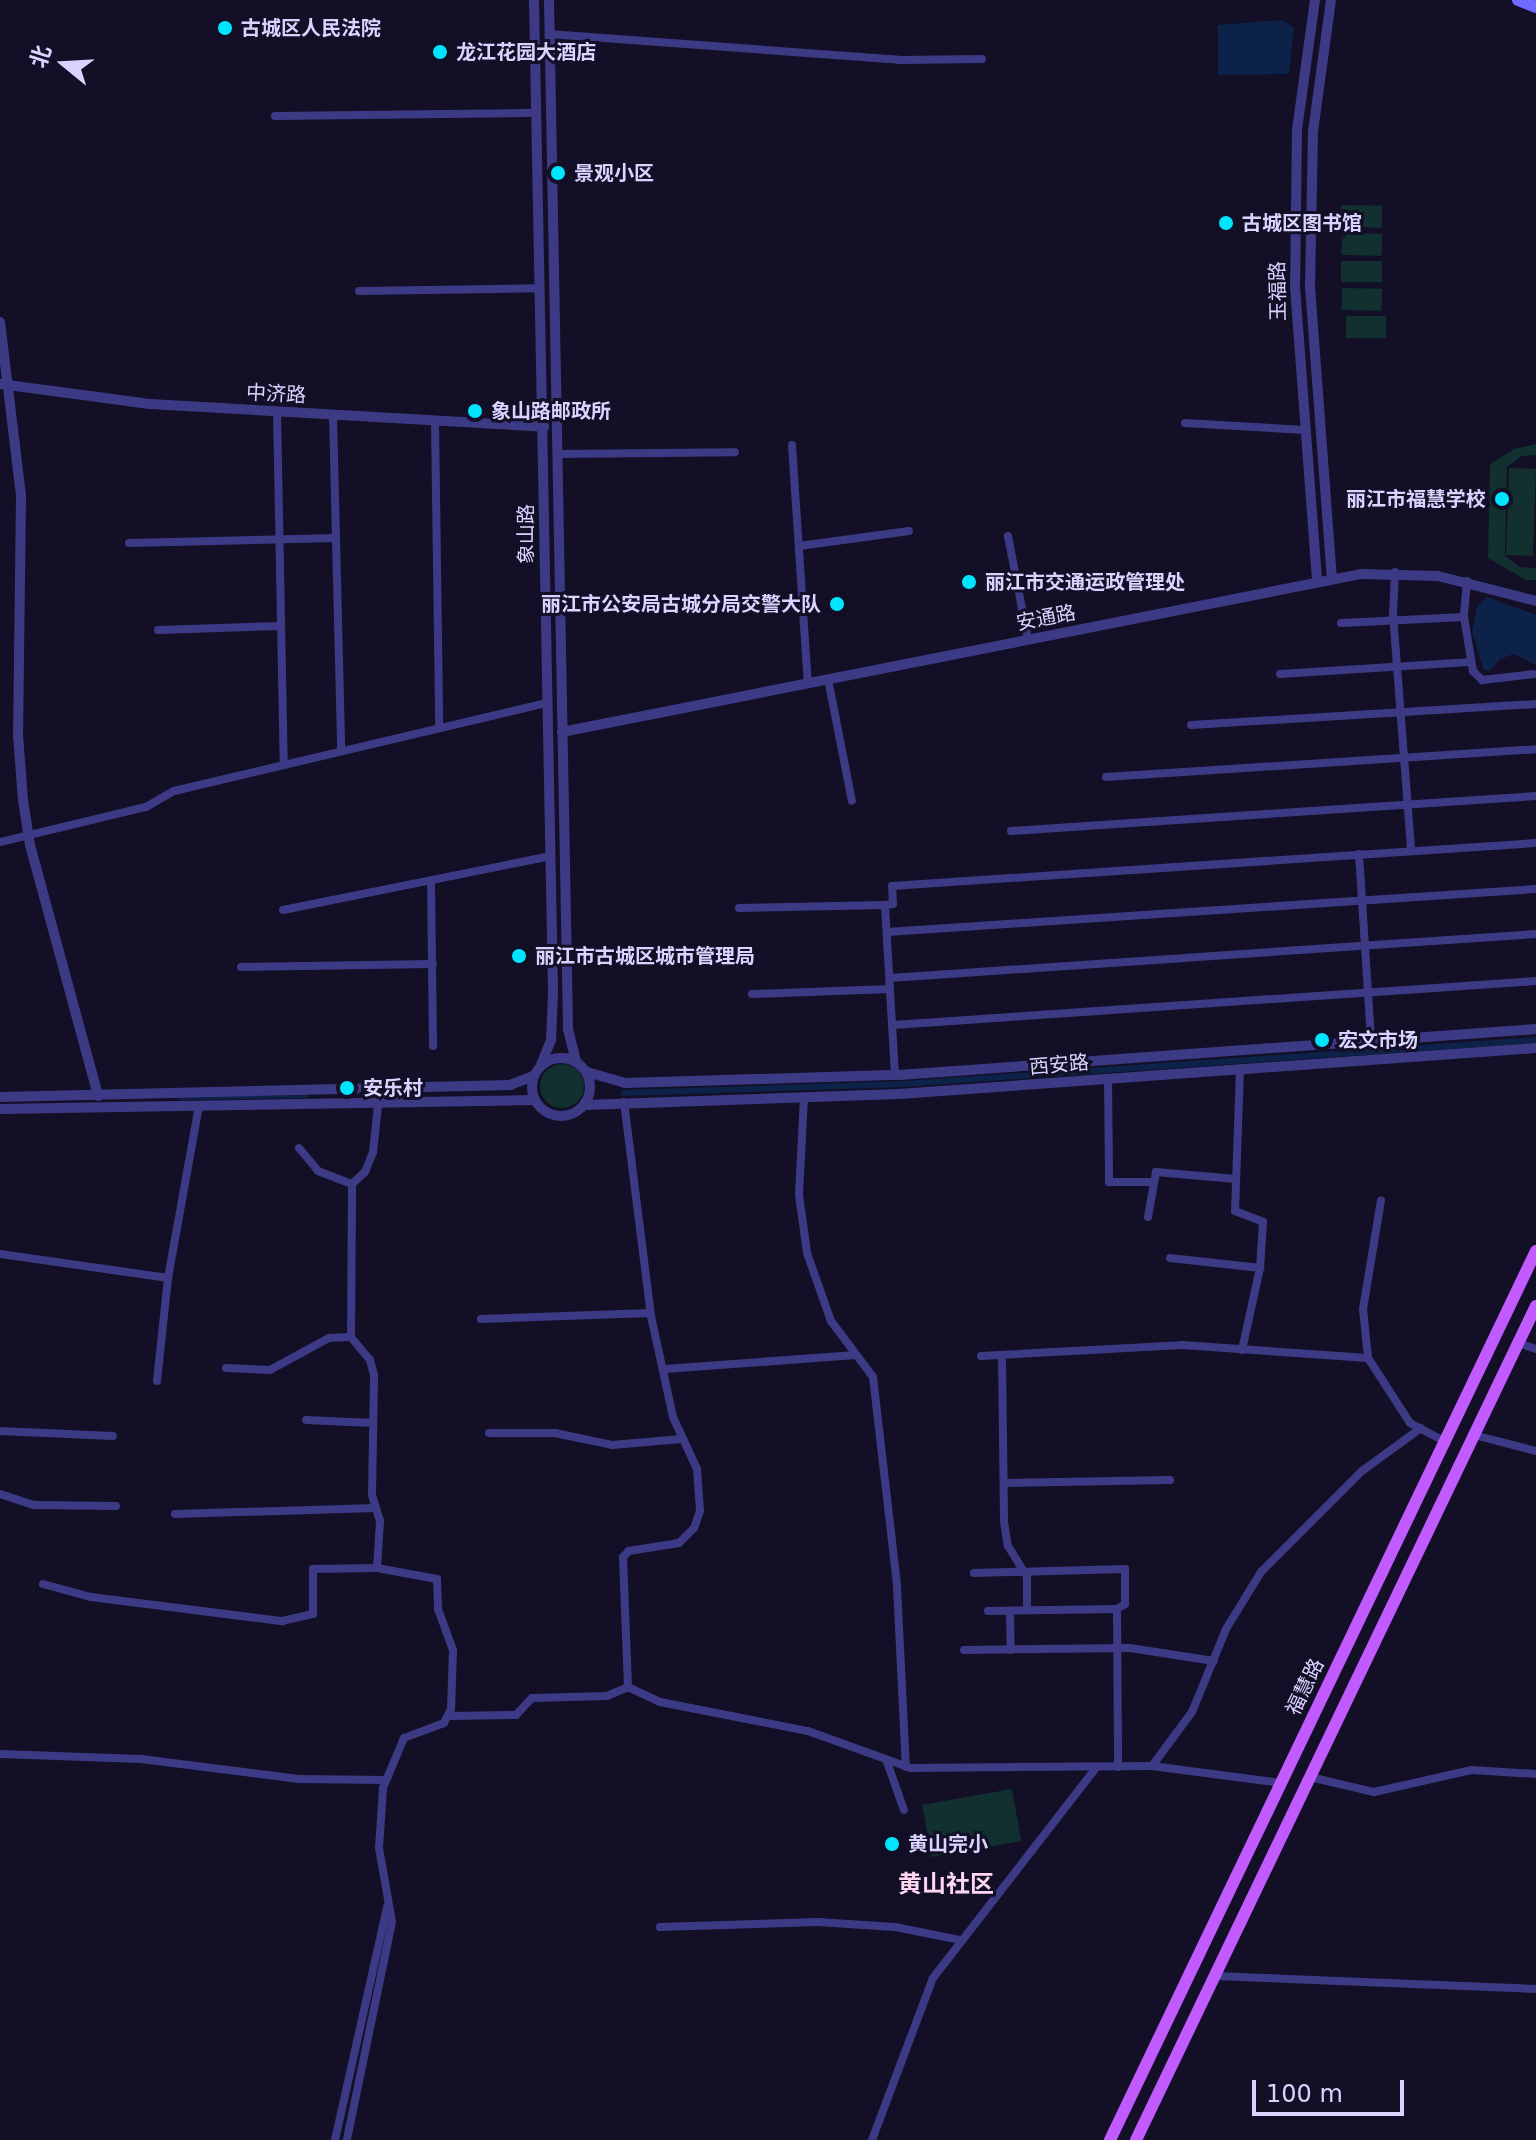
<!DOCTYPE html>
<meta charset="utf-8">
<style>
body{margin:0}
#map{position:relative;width:1536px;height:2140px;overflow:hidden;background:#130f26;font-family:"DejaVu Sans","Noto Sans SC",sans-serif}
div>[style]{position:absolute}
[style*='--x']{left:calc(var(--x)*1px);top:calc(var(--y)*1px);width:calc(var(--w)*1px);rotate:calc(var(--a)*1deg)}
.green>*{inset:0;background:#12302f;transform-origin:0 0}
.round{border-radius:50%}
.water>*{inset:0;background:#0c2248}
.stream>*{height:3px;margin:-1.5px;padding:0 1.5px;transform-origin:1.5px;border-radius:1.5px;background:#0c2248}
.minor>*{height:8px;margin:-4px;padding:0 4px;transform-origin:4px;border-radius:4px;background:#3d3a85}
.tertiary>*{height:10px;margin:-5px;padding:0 5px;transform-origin:5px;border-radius:5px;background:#3d3a85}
.tertiary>.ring{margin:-5px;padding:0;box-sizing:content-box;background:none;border:10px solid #3d3a85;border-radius:50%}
.secondary>*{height:12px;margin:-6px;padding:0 6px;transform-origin:6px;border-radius:6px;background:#6f6bff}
.primary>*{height:12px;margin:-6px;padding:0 6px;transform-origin:6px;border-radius:6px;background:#c25bff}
.dots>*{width:22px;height:22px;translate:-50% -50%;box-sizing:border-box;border:4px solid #130f26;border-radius:50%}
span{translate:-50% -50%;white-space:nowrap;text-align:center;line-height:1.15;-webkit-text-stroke:6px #130f26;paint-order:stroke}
.poi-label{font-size:20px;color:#d9d4ff;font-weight:700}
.left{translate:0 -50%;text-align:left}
.right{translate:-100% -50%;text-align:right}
.street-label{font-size:20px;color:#d9d4ff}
.quarter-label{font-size:24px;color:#ffd6f0;font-weight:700}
.north{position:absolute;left:24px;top:24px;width:80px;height:80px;-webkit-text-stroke:6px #130f26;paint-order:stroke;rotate:288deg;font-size:22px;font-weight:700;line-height:32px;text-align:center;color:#d9d4ff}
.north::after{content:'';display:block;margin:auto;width:28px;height:36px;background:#d9d4ff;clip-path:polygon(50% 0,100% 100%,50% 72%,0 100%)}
.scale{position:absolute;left:1252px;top:2080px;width:152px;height:36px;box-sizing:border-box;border:4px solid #d9d4ff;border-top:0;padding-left:10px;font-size:24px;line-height:28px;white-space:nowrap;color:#d9d4ff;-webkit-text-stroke:6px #130f26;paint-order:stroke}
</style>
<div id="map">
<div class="green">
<i style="left:1341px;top:205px;width:41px;height:22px;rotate:1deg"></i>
<i style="left:1342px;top:233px;width:40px;height:22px;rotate:1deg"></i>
<i style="left:1341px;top:261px;width:41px;height:21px"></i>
<i style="left:1342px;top:288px;width:40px;height:22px;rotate:1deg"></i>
<i style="left:1346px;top:316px;width:40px;height:22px"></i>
<i style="clip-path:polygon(1536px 444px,1536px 455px,1522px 456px,1507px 467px,1505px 556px,1520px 567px,1536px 568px,1536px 580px,1526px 580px,1488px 558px,1490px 464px,1514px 449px)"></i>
<i style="left:1509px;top:468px;width:27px;height:87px;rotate:2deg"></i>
<i class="round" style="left:540px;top:1064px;width:44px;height:44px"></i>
<i style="left:1012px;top:1789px;width:53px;height:91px;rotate:80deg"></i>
</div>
<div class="water">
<i style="clip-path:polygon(1282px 20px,1294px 28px,1289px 74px,1218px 75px,1218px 25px)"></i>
<i style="clip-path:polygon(1487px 597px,1536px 615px,1536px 665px,1514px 654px,1500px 659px,1490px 671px,1484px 670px,1472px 632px,1477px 607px)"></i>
<i style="clip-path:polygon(1536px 1037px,1536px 1043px,904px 1087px,622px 1096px,622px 1090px,903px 1081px)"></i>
</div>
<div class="stream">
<i style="--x:180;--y:1098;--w:126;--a:-0.9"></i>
</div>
<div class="minor">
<i style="--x:549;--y:34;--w:351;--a:4.2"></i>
<i style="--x:899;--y:60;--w:83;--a:-0.7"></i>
<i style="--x:275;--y:116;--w:262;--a:-0.7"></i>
<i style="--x:359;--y:291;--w:181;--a:-0.9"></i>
<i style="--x:277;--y:412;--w:351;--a:88.9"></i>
<i style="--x:333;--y:415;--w:334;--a:88.6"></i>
<i style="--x:435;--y:422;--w:305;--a:89.2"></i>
<i style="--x:1185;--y:423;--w:120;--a:3.3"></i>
<i style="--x:792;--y:445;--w:239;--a:86.2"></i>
<i style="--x:557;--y:454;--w:178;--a:-0.6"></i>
<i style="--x:1008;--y:536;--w:106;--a:79.1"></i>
<i style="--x:129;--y:543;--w:206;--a:-1.4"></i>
<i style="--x:799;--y:546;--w:111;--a:-7.8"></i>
<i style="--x:1395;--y:572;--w:42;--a:92.7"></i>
<i style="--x:1393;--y:614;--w:237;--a:85.6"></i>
<i style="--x:1467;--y:581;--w:36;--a:95"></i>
<i style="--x:1464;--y:617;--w:55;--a:80.5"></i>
<i style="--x:1473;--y:671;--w:13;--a:45"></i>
<i style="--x:1482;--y:680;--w:52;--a:-6.6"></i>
<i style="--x:1341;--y:623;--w:123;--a:-2.8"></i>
<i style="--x:158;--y:630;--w:122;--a:-1.9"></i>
<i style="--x:1280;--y:674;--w:189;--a:-3.6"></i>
<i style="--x:828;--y:679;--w:124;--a:78.9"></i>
<i style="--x:1191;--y:725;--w:346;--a:-3.5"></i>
<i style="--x:1106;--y:777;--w:431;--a:-3.7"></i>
<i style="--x:1011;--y:831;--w:526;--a:-3.81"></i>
<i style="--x:0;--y:842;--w:150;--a:-13.5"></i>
<i style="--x:146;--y:807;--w:32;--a:-30"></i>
<i style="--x:174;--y:791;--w:383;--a:-13.3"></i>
<i style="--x:1359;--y:854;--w:187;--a:86.3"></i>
<i style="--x:431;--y:881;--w:165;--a:89.3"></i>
<i style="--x:739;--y:908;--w:146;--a:-1.2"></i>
<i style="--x:283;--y:910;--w:272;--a:-11.4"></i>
<i style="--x:887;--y:932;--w:650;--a:-3.79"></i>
<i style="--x:241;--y:967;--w:192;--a:-0.9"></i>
<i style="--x:890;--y:978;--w:647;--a:-3.9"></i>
<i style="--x:752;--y:994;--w:138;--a:-2.1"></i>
<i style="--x:893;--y:1025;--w:645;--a:-3.91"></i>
<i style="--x:1240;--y:1069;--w:142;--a:92"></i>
<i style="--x:1235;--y:1211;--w:30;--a:21"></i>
<i style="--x:1263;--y:1222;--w:46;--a:93.7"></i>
<i style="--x:1260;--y:1268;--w:84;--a:102.4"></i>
<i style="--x:895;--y:1075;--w:170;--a:-93.4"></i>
<i style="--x:885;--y:905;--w:8;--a:-7"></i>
<i style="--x:893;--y:904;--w:18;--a:-93"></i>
<i style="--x:892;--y:886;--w:645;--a:-3.82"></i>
<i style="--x:1108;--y:1079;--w:103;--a:89.4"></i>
<i style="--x:1109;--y:1182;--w:43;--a:0"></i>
<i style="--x:804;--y:1098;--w:97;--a:93"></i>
<i style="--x:799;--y:1195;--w:59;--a:82.1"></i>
<i style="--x:807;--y:1253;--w:72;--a:70.6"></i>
<i style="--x:831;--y:1321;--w:70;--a:53.1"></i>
<i style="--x:873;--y:1377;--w:210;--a:83.4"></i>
<i style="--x:897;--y:1586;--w:181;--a:87.2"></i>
<i style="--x:624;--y:1102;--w:216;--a:82.8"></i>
<i style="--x:651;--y:1316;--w:103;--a:77.7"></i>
<i style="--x:673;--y:1417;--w:57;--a:65.2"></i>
<i style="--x:697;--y:1469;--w:42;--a:85.9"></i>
<i style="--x:700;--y:1511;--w:18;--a:109"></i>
<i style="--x:694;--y:1528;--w:21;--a:135"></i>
<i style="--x:679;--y:1543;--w:51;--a:170.9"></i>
<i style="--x:629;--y:1551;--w:8;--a:135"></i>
<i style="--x:623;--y:1557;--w:130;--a:87.8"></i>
<i style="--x:299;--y:1148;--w:30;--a:50"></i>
<i style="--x:318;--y:1171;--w:36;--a:21"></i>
<i style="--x:1148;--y:1217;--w:46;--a:-79.9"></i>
<i style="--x:1156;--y:1172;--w:80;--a:5"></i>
<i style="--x:0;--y:1254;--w:170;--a:8.1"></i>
<i style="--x:1170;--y:1258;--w:91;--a:6.3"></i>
<i style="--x:481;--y:1319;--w:169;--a:-2"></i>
<i style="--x:1518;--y:1343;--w:19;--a:18"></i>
<i style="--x:1002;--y:1355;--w:167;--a:89.3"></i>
<i style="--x:1004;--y:1522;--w:24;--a:81"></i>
<i style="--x:1008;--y:1546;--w:36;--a:58"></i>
<i style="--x:1027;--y:1576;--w:34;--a:90"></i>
<i style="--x:981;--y:1356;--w:201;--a:-3.1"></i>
<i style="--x:1182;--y:1345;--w:186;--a:4"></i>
<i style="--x:1368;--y:1358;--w:77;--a:57.1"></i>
<i style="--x:1410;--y:1423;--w:40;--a:28"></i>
<i style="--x:1368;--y:1358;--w:49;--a:-95.8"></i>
<i style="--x:1363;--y:1309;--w:110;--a:-80.6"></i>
<i style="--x:226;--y:1368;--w:44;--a:2.6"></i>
<i style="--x:270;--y:1370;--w:67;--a:-28.5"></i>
<i style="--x:329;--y:1338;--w:22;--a:-3"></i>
<i style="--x:665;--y:1369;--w:191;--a:-4.2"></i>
<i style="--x:157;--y:1381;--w:104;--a:-83.9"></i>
<i style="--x:168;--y:1278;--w:176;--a:-79.8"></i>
<i style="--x:306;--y:1420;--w:67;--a:2.6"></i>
<i style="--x:0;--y:1431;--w:113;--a:2.5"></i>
<i style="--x:489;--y:1433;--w:66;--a:0"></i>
<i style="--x:555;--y:1433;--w:58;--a:11.9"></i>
<i style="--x:612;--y:1445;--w:70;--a:-4.9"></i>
<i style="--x:1474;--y:1435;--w:64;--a:14.5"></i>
<i style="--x:1004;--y:1483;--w:166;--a:-1"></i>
<i style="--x:0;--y:1494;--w:36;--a:18"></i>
<i style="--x:34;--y:1505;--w:82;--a:0.7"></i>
<i style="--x:175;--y:1514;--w:201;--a:-1.7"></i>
<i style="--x:377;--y:1568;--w:47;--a:-86.3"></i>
<i style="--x:380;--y:1521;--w:28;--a:-107"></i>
<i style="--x:372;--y:1494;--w:119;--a:-89"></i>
<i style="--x:374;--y:1375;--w:16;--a:-105"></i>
<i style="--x:370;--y:1360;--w:30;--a:-130"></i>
<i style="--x:351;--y:1337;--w:153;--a:-89.6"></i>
<i style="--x:352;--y:1184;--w:18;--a:-43"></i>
<i style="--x:365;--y:1172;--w:22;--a:-68"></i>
<i style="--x:373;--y:1152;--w:64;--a:-83.8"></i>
<i style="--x:974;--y:1573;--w:151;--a:-1.5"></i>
<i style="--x:1125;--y:1569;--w:35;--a:90"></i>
<i style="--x:1125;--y:1604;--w:9;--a:148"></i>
<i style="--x:43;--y:1584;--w:50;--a:15.2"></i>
<i style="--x:91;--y:1597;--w:193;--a:7.2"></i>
<i style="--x:282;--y:1621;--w:32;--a:-13"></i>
<i style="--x:313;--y:1614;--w:45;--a:-90"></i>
<i style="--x:313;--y:1569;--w:64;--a:-0.9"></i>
<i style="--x:377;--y:1568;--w:61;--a:10.4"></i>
<i style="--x:437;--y:1579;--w:30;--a:88"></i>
<i style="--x:438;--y:1609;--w:44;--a:69.9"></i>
<i style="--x:453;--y:1650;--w:59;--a:91.9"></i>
<i style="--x:451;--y:1709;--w:16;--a:117"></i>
<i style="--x:444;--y:1723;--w:43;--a:159.4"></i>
<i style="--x:404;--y:1738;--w:54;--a:112.8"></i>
<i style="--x:383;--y:1788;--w:60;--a:93.8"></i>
<i style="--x:379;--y:1848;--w:75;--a:80"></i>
<i style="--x:392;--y:1922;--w:223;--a:101.7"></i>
<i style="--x:988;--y:1611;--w:129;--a:-0.9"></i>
<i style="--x:1117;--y:1609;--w:158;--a:89.6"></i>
<i style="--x:1010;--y:1611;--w:39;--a:89"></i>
<i style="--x:964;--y:1650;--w:166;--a:-0.7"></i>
<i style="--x:1130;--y:1648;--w:85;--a:8.8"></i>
<i style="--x:628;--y:1687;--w:35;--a:25"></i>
<i style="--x:660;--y:1702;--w:151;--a:11.1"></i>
<i style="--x:808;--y:1731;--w:109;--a:19.8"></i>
<i style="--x:911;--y:1768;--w:241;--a:-0.5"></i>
<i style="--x:1152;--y:1766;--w:130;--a:7.5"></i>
<i style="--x:450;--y:1716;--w:66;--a:-0.9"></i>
<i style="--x:516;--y:1715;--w:23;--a:-47"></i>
<i style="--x:532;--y:1698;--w:75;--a:-1.5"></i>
<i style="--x:607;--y:1696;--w:23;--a:-23"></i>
<i style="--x:0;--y:1754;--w:141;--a:2"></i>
<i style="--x:141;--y:1759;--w:159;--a:7.2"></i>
<i style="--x:299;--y:1779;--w:86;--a:0.7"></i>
<i style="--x:886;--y:1759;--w:54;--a:70.6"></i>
<i style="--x:1152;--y:1766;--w:67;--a:-53.5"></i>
<i style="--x:1192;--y:1712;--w:90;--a:-67.7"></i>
<i style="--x:1226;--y:1629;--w:67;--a:-58.4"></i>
<i style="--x:1261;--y:1572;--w:143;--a:-45"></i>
<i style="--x:1362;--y:1471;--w:73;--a:-36.1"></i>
<i style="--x:1310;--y:1777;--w:66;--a:13.2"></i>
<i style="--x:1374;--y:1792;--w:100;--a:-12.7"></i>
<i style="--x:1472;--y:1770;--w:64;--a:3.6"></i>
<i style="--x:660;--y:1927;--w:158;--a:-1.8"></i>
<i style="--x:818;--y:1922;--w:77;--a:3.7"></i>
<i style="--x:895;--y:1927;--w:66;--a:11.3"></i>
<i style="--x:1215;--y:1976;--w:321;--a:2.3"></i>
<i style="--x:335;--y:2140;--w:239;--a:-77.4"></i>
<i style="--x:872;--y:2140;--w:173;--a:-69.4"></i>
<i style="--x:933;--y:1978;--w:266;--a:-52.2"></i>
</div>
<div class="tertiary">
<i style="--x:534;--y:0;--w:993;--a:88.9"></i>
<i style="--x:553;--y:993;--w:47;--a:92.4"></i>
<i style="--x:551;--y:1040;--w:27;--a:112"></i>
<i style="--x:549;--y:0;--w:1029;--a:88.94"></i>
<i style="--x:568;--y:1029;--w:33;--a:76"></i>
<i style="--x:1315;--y:0;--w:131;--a:97.9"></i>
<i style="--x:1297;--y:130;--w:157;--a:90.7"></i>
<i style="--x:1295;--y:287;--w:296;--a:85.7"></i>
<i style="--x:1331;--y:0;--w:132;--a:97.8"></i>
<i style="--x:1313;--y:131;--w:156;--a:91.1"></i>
<i style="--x:1310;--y:287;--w:293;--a:85.7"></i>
<i style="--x:0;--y:322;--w:174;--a:83.1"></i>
<i style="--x:21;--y:495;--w:240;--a:90.7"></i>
<i style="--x:18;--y:735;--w:65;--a:85.6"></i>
<i style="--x:23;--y:800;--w:46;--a:81.2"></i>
<i style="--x:30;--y:845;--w:260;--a:74.8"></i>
<i style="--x:0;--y:384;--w:151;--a:7.6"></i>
<i style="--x:150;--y:404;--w:395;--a:3.3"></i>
<i style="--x:562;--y:732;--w:814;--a:-11.19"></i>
<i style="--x:1361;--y:574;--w:77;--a:1.5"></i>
<i style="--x:1438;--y:576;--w:101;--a:14.3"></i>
<i class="ring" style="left:532px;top:1058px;width:48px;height:48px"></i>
<i style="--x:587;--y:1072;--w:40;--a:16"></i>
<i style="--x:625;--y:1083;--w:274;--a:-1.7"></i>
<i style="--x:899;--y:1075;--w:639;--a:-4.13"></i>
<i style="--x:0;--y:1097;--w:510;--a:-1.35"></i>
<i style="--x:510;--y:1085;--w:26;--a:-21"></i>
<i style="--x:585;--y:1105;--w:314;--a:-2"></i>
<i style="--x:899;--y:1094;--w:639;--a:-4.13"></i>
<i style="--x:0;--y:1109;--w:535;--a:-0.96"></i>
</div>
<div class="secondary">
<i style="--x:1518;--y:0;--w:19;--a:21"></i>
</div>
<div class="primary">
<i style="--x:1110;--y:2140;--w:986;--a:-64.4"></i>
<i style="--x:1136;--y:2140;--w:925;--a:-64.38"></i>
</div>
<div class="dots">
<i style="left:225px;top:28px;background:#00e5ff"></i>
<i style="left:440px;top:52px;background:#00e5ff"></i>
<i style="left:558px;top:173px;background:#00e5ff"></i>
<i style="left:1226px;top:223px;background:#00e5ff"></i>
<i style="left:475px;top:411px;background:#00e5ff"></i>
<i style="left:1502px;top:499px;background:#00e5ff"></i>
<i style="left:969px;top:582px;background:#00e5ff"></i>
<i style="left:837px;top:604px;background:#00e5ff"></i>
<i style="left:519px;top:956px;background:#00e5ff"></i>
<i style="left:1322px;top:1040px;background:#00e5ff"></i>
<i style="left:347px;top:1088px;background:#00e5ff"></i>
<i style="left:892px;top:1844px;background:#00e5ff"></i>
</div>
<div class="poi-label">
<span class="left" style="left:241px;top:28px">古城区人民法院</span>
<span class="left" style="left:456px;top:52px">龙江花园大酒店</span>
<span class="left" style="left:574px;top:173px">景观小区</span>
<span class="left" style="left:1242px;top:223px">古城区图书馆</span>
<span class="left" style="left:491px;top:411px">象山路邮政所</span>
<span class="right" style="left:1486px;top:499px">丽江市福慧学校</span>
<span class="left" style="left:985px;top:582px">丽江市交通运政管理处</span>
<span class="right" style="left:821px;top:604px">丽江市公安局古城分局交警大队</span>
<span class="left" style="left:535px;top:956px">丽江市古城区城市管理局</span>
<span class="left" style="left:1338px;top:1040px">宏文市场</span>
<span class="left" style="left:363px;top:1088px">安乐村</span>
<span class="left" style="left:908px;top:1844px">黄山完小</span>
</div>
<div class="street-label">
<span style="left:1278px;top:291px;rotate:-91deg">玉福路</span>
<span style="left:276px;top:394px;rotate:3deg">中济路</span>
<span style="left:526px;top:534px;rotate:-90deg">象山路</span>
<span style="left:1046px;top:618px;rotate:-11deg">安通路</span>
<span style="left:1059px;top:1065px;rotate:-5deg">西安路</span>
<span style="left:1305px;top:1687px;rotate:-64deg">福慧路</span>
</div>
<div class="quarter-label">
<span style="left:946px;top:1885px">黄山社区</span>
</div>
<div class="north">北</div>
<div class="scale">100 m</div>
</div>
